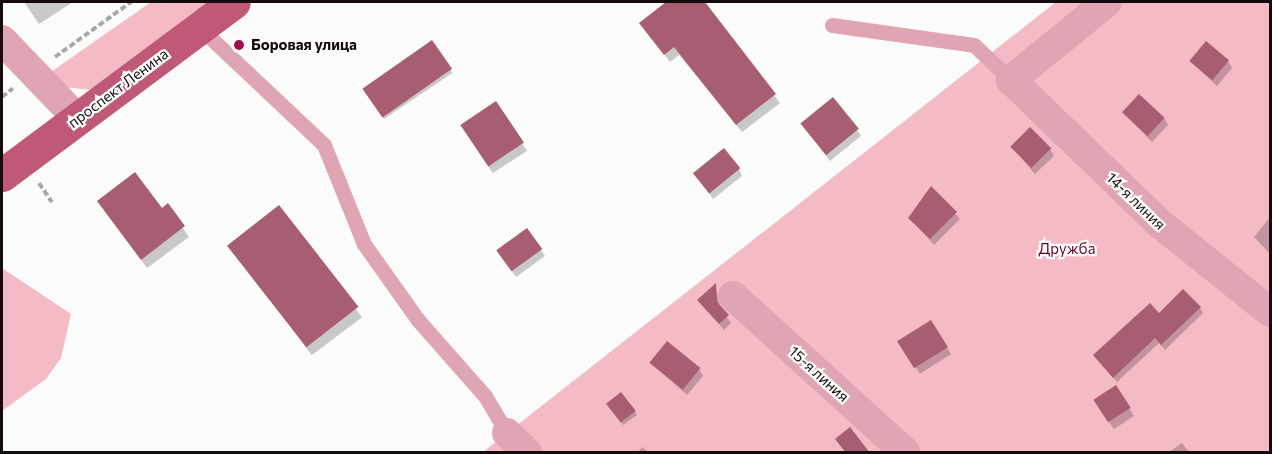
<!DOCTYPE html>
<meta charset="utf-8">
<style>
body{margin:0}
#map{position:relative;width:1272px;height:454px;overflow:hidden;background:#fbfbfb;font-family:Commissioner,sans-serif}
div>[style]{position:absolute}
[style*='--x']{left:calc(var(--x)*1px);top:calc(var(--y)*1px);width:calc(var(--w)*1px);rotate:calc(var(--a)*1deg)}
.green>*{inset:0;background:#f4bac6}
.shadow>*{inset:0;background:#0003;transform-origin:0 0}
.building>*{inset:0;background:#a75e70;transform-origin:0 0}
.path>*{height:4px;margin-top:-2px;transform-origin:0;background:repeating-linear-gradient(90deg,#aaa6a7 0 6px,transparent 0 9px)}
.service>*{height:15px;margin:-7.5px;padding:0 7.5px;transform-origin:7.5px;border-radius:7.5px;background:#e0a5b2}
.minor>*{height:30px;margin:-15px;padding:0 15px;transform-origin:15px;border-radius:15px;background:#e0a5b2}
.primary>*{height:33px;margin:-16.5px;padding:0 16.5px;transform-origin:16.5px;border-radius:16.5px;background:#c05975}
.dots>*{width:16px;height:16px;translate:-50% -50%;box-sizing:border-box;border:3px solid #fff;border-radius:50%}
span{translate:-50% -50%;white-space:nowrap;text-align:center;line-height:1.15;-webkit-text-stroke:4.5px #fff;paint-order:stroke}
.poi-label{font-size:15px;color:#150a0d;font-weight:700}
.left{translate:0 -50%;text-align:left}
.street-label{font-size:15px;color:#150a0d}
.park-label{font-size:15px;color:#64032b}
.frame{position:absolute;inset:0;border:3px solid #150a0d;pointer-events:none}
</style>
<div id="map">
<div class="green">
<i style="clip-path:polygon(151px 2px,208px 2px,92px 90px,63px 87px,48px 74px)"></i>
<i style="clip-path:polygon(1056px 2px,1270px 2px,1270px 452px,483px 452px)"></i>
<i style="clip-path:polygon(2px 268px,71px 314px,61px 358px,46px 379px,2px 411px)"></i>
</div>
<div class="shadow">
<i style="clip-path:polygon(24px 2px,73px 2px,39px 24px)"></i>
<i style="clip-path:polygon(669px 2px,703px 2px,780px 103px,742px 132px,679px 55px,670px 62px,641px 23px)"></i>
<i style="left:432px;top:42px;width:37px;height:83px;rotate:56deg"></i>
<i style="clip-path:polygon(1228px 61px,1232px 68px,1217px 86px,1191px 62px)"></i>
<i style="left:496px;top:103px;width:57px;height:41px;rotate:57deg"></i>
<i style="clip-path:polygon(1124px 113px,1164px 118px,1168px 125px,1152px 142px)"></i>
<i style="clip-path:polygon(806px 129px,857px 130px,861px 136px,830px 161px)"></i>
<i style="clip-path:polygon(1012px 147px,1050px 149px,1054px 156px,1035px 174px)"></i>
<i style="clip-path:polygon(739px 169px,742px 176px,713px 199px,695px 174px)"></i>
<i style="clip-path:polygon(931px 188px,960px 219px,934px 245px,910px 218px)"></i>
<i style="clip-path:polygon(99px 201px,162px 210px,167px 205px,189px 237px,147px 268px)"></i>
<i style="left:279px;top:207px;width:138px;height:63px;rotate:53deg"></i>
<i style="clip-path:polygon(1270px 217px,1270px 254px,1254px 237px)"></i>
<i style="clip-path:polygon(541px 250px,545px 256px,516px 277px,502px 257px)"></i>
<i style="clip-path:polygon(715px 285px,720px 307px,731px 323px,724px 330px,699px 300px)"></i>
<i style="clip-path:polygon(1200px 308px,1203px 313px,1165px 350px,1159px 343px,1117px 382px,1095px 356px,1159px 316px)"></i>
<i style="left:931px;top:322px;width:38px;height:37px;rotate:58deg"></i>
<i style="clip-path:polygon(651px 363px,699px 369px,703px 376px,687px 395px)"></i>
<i style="clip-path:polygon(1116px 387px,1134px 416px,1114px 429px,1099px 408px)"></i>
<i style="clip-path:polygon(610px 408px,635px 412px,637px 415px,623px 425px)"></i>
<i style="clip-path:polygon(1182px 443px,1189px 452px,1169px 452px)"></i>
<i style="clip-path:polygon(642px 447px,648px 452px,638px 452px)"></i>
</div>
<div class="building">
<i style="clip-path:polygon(666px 2px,705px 2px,776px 94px,736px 125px,674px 47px,664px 55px,639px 23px)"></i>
<i style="left:432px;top:40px;width:35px;height:85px;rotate:55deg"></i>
<i style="left:1206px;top:41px;width:30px;height:26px;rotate:40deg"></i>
<i style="left:1139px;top:94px;width:35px;height:25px;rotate:43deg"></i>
<i style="left:833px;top:97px;width:41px;height:42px;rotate:51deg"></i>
<i style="left:496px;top:101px;width:50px;height:43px;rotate:56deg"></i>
<i style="left:1030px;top:127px;width:30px;height:28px;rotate:45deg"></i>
<i style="left:724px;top:148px;width:26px;height:40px;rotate:51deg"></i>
<i style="clip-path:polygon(135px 172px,162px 208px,168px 203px,185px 226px,141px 260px,97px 201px)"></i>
<i style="clip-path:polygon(931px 186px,957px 212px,930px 239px,908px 218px)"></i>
<i style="left:279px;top:205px;width:129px;height:66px;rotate:52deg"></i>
<i style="left:527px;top:228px;width:26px;height:38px;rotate:54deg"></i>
<i style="clip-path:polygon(716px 283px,717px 302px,729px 315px,719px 324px,697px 300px)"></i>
<i style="clip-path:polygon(1183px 289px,1201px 307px,1161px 345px,1155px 338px,1113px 378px,1093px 355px,1150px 303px,1159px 313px)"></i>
<i style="left:931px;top:320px;width:32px;height:40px;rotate:58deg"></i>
<i style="left:667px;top:341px;width:43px;height:28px;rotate:39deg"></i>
<i style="left:1116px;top:385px;width:27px;height:27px;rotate:57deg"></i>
<i style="left:621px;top:392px;width:24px;height:19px;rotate:52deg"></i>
<i style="clip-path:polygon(850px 427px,870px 453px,846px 453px,835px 439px)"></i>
</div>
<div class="path">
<i style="--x:55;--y:57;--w:94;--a:-35.9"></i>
<i style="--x:2;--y:97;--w:14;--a:-39"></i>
<i style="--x:39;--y:183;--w:23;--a:56"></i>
</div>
<div class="service">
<i style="--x:832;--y:25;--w:143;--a:8"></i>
<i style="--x:974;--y:45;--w:51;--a:43.4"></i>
<i style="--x:199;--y:27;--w:172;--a:43.3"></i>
<i style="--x:324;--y:145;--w:107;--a:68"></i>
<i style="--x:364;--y:244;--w:93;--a:54.6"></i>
<i style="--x:418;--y:320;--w:101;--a:48.6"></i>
<i style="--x:485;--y:396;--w:43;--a:59.3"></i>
</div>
<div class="minor">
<i style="--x:1107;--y:2;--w:124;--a:140.9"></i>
<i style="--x:1011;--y:80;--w:206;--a:44"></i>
<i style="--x:1159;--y:223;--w:142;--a:38.7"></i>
<i style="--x:2;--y:40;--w:108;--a:46.1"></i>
<i style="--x:733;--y:296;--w:232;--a:42.2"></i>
<i style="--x:507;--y:433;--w:28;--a:44"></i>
</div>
<div class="primary">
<i style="--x:2;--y:175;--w:289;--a:-36.7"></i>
</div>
<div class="dots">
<i style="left:239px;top:45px;background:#a40e4c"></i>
</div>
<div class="poi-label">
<span class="left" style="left:251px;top:45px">Боровая улица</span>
</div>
<div class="street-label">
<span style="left:118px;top:88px;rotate:-37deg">проспект Ленина</span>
<span style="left:1136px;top:201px;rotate:44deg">14-я линия</span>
<span style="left:819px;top:374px;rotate:42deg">15-я линия</span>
</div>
<div class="park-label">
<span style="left:1067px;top:249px">Дружба</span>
</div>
<div class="frame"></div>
</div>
